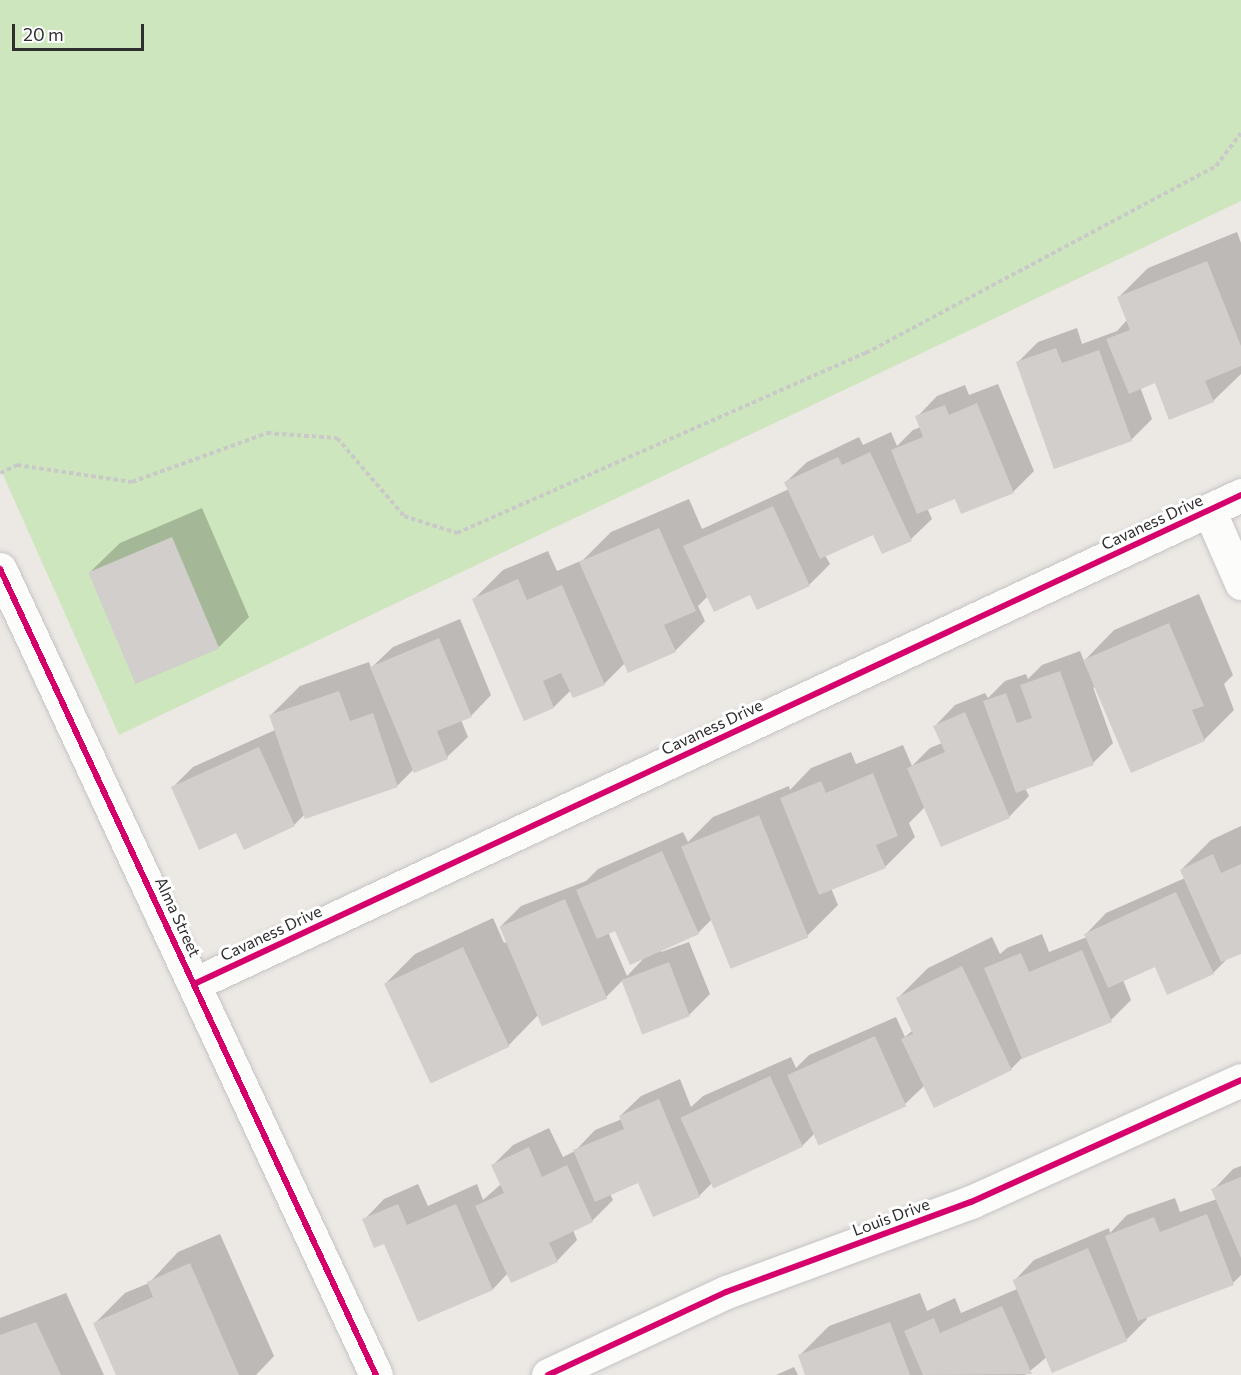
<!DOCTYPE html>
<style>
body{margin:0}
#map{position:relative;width:1241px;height:1375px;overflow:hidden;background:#ece8e4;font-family:Commissioner,sans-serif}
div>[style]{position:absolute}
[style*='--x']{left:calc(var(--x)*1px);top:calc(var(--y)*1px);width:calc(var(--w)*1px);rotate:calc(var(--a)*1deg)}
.green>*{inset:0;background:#cee6be}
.shadow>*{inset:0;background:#0003}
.building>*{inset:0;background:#d1cecb;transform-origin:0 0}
.path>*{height:4px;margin-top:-2px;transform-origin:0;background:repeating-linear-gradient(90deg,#c9c9c8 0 4.5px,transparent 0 7.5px)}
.roads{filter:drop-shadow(0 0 2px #c5c4c5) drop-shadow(0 0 2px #c5c4c5)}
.minor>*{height:33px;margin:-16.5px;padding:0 16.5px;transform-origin:16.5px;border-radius:16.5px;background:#fcfcfb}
.cycleway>*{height:6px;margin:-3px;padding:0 3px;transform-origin:3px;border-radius:3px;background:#d6006c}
span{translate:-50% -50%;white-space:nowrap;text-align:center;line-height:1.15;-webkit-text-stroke:6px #fff;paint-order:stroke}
.street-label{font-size:16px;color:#2e2e2e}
.scale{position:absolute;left:12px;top:24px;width:132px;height:27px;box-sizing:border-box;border:3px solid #2e2e2e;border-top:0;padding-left:8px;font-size:18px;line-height:21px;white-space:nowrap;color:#2e2e2e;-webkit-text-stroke:4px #fff;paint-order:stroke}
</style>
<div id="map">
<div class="green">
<i style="clip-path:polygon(0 0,1241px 0,1241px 201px,119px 735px,0 468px)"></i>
</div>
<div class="shadow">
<i style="clip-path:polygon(1237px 232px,1241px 243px,1241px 374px,1213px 401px,1155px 381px,1140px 387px,1152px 419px,1131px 440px,1018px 362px,1038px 342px,1077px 328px,1082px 344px,1117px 331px,1127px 320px,1118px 298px,1148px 268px)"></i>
<i style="clip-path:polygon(998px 384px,1034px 471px,1013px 492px,956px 497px,927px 508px,932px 519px,911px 539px,874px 533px,825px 555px,830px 564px,809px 585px,708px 596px,698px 606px,705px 621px,675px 651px,625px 663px,604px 684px,571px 690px,554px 707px,525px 719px,473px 600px,503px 570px,548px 551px,557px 571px,583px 560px,611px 532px,689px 499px,702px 529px,789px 489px,786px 482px,807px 462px,859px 437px,863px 445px,891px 432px,897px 446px,913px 430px,921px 427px,917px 417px,937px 396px,965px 385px,969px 395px)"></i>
<i style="clip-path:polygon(202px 508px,249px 617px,219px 647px,90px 572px,120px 543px)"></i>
<i style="clip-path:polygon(evenodd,1199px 594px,1233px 675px,1224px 684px,1234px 710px,1204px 740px,1093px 687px,1113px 743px,1093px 763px,1025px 788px,1029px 796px,1009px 817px,925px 807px,909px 823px,915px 837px,885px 867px,831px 888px,838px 905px,808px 935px,732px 966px,712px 919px,698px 933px,660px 950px,661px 952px,689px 942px,710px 994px,689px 1015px,623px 980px,606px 997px,538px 1015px,508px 1046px,385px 984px,415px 954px,493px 918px,504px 943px,507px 942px,500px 927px,521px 906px,586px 881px,598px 869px,683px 832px,688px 842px,713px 817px,789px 786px,790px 790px,811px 768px,851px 752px,856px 764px,903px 745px,912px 766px,930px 748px,942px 743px,935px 726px,955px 705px,985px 693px,988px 698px,1005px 681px,1026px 674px,1028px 679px,1042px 665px,1080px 651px,1084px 661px,1114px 630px,1199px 594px,615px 929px,645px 957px,627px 976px,608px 932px,615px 929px)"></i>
<i style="clip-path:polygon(460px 619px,491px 695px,471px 716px,461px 720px,468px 737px,447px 757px,414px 769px,398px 785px,306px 817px,305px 814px,294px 825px,237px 831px,172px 788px,193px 767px,275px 730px,270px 716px,300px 686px,369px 662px,371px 668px,393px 647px)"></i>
<i style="clip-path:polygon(1241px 826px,1241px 952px,1228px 958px,1213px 973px,1155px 965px,1123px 980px,1131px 1000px,1111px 1020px,1023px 1057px,1011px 1069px,925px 1085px,905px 1104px,818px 1142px,814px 1134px,802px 1146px,712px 1183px,699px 1196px,639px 1181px,610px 1194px,613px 1200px,592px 1221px,573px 1230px,577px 1240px,557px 1261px,508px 1273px,493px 1289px,418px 1320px,385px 1242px,364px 1220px,384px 1199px,418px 1184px,428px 1206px,477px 1184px,483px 1200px,501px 1184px,493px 1165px,513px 1145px,549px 1128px,563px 1157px,575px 1151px,595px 1130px,622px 1119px,620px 1116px,641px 1096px,680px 1079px,691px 1107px,703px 1096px,791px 1057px,796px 1068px,809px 1055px,896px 1017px,905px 1037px,913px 1030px,898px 998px,928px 968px,992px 937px,1000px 954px,1007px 948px,1042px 934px,1049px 952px,1087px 937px,1086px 934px,1106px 913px,1185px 878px,1181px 870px,1211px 840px)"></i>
<i style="clip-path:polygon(1241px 1166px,1241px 1275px,1233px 1283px,1146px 1316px,1147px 1319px,1127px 1339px,1047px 1357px,1025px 1375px,807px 1375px,799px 1356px,829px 1326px,920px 1293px,927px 1311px,955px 1298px,961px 1313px,1017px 1289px,1014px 1281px,1034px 1260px,1109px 1228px,1110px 1233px,1127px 1215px,1175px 1198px,1180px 1212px,1217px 1199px,1213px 1190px,1233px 1169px)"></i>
<i style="clip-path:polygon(220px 1234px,274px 1356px,256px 1375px,117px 1375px,95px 1323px,125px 1293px,149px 1283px,178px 1252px)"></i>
<i style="clip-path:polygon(66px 1293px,104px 1375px,0 1375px,0 1318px)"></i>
<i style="clip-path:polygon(794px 1367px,798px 1375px,776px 1375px)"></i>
</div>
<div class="building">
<i style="clip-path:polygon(1207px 261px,1241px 346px,1241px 366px,1205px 381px,1214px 402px,1169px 420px,1155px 383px,1129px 394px,1106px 339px,1130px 330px,1117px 297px)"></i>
<i style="clip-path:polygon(1056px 348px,1062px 363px,1099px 350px,1132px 441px,1054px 469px,1016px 362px)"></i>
<i style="clip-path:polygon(977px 403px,1014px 493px,961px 514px,955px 499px,917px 514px,891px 450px,923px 437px,915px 416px,945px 405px,949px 415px)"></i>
<i style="clip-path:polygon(870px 452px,912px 541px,882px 554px,873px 535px,820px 559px,784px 482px,838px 457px,842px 465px)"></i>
<i style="clip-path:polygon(773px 506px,810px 586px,757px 610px,750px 595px,714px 612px,683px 546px)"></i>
<i style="clip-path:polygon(659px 528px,696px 611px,664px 625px,676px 652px,628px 673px,579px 562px)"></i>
<i style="left:172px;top:537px;width:121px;height:91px;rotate:67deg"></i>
<i style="clip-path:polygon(518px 579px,527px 600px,562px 585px,605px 685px,573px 698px,561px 673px,543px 681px,554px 708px,524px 721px,472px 599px)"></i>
<i style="clip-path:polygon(1169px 623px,1204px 706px,1192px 710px,1205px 741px,1131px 773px,1083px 660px)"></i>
<i style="clip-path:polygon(439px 638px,472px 717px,437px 731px,448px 759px,414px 773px,370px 667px)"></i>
<i style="clip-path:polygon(1060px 671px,1094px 765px,1016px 793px,983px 701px,1006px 693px,1017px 723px,1032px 718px,1020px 685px)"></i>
<i style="clip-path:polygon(339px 691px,350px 721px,373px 713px,398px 787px,305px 819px,269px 715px)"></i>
<i style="clip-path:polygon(965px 712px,1010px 818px,941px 847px,907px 768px,945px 752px,933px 726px)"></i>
<i style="clip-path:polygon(259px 747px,295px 826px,244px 850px,236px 833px,199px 850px,171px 787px)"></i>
<i style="clip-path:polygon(873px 773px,898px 836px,876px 845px,886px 868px,819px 895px,780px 798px,821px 781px,826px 793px)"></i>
<i style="left:759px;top:815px;width:132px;height:84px;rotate:68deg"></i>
<i style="clip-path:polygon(662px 851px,699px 934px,630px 965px,615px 931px,597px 939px,576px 890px)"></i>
<i style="clip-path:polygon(1213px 854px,1221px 873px,1241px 864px,1241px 954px,1221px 962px,1180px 870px)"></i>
<i style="clip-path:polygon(1176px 892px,1214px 974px,1167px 995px,1155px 967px,1108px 988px,1084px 934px)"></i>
<i style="left:565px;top:899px;width:108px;height:71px;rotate:67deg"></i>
<i style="left:463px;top:947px;width:110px;height:87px;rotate:65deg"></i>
<i style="clip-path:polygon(1082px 950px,1112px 1022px,1022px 1059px,984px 968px,1021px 953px,1029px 972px)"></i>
<i style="left:669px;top:962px;width:58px;height:51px;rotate:69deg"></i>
<i style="clip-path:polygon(962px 966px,1012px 1070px,934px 1108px,901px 1039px,913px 1034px,896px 998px)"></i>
<i style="left:875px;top:1036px;width:77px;height:96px;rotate:66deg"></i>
<i style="left:770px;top:1076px;width:78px;height:99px;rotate:65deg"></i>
<i style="clip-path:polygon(659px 1099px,700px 1197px,653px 1217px,638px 1183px,595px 1202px,573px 1150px,624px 1129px,619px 1116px)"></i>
<i style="clip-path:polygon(529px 1147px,542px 1177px,567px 1165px,593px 1222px,549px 1243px,558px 1262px,511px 1283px,475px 1206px,504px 1193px,491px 1165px)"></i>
<i style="clip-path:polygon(1241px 1177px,1241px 1258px,1211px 1189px)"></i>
<i style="clip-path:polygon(398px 1204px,407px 1225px,456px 1204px,493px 1290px,418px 1322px,384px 1244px,374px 1248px,362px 1219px)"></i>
<i style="clip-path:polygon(1207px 1214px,1234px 1285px,1138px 1321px,1105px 1236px,1154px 1217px,1160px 1232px)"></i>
<i style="left:1088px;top:1248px;width:101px;height:82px;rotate:67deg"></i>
<i style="clip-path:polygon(190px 1263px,239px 1375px,116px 1375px,93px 1323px,153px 1297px,147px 1282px)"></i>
<i style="clip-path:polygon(1002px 1306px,1032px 1374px,923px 1375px,904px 1331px,934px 1318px,940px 1333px)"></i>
<i style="clip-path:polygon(36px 1322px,61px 1375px,0 1375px,0 1335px)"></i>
<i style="clip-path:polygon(890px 1322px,910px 1375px,805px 1375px,798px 1355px)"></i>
</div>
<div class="path">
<i style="--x:0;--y:473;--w:19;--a:-25"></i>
<i style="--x:17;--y:465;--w:116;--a:8.4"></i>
<i style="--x:132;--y:482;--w:144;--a:-19.9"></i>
<i style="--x:267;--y:433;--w:70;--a:4.1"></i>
<i style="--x:337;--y:438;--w:103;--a:49.3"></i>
<i style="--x:404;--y:516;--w:56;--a:17.8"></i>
<i style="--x:457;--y:533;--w:447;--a:-23.8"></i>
<i style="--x:866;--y:353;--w:397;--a:-28.1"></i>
<i style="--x:1216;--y:166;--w:41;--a:-52.9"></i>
</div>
<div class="roads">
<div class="minor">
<i style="--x:1209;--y:510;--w:80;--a:66.3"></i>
<i style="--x:0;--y:569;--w:889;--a:64.99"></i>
<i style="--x:194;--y:984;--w:1156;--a:-25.03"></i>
<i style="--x:548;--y:1375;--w:196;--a:-25"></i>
<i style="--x:726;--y:1292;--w:261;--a:-20.2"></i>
<i style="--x:971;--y:1202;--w:296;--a:-24.3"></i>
</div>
</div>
<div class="cycleway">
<i style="--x:0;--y:569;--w:889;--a:64.99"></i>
<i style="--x:194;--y:984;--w:1156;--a:-25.03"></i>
<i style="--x:548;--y:1375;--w:196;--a:-25"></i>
<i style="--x:726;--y:1292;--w:261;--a:-20.2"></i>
<i style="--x:971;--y:1202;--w:296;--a:-24.3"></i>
</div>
<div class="street-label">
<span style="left:1152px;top:522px;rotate:-25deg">Cavaness Drive</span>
<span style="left:712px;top:727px;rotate:-25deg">Cavaness Drive</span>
<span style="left:178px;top:917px;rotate:65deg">Alma Street</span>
<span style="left:271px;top:933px;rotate:-25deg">Cavaness Drive</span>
<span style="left:891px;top:1217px;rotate:-20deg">Louis Drive</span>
</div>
<div class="scale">20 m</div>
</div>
